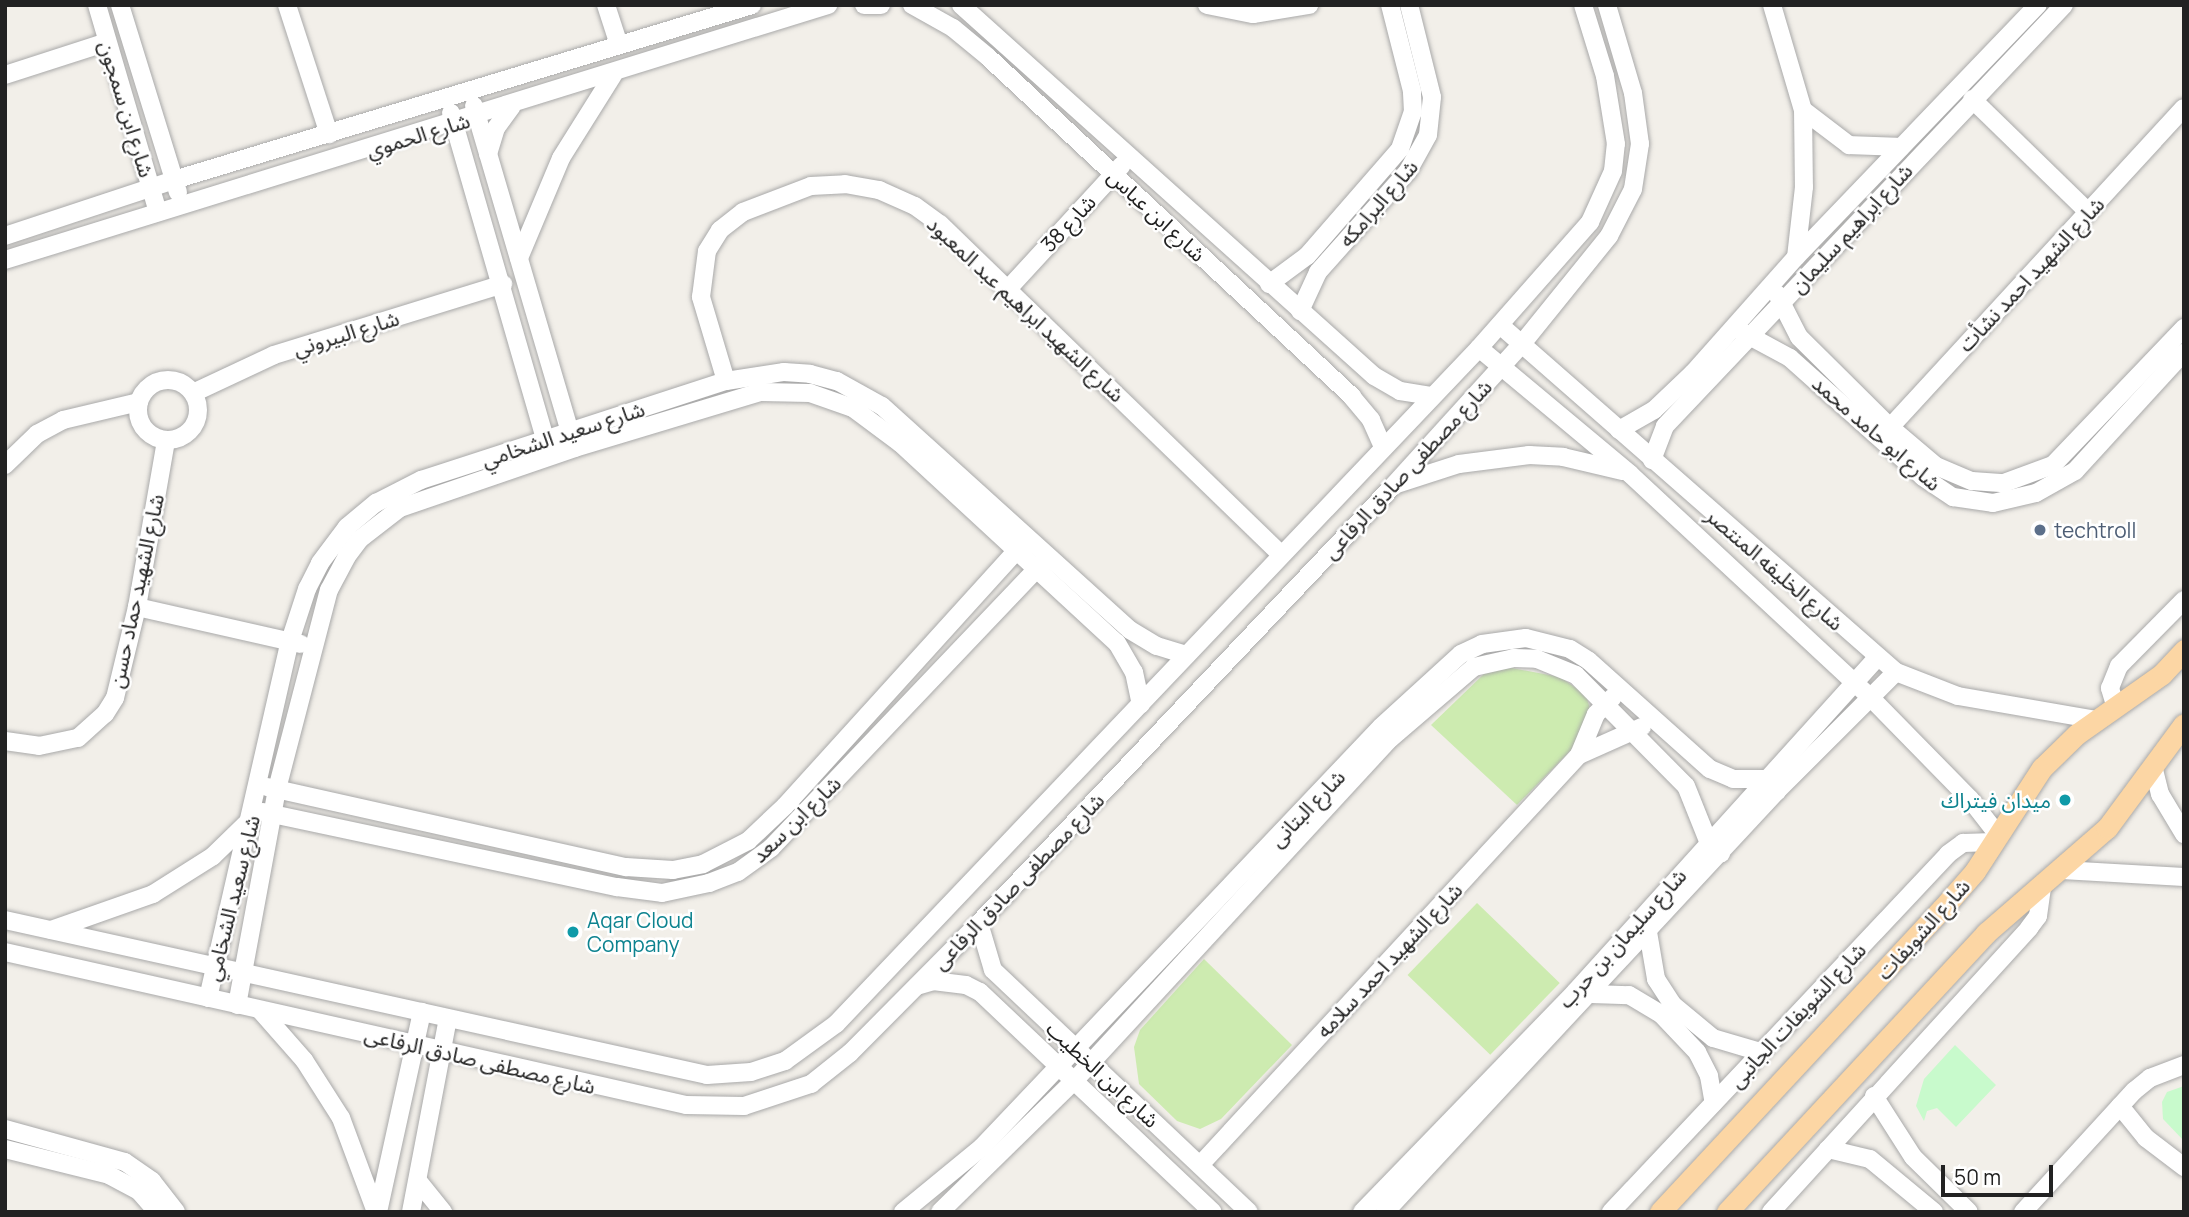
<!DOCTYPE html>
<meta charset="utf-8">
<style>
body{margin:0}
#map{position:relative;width:2189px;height:1217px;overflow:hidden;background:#f2efe9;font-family:Manrope,"Noto Sans Arabic",sans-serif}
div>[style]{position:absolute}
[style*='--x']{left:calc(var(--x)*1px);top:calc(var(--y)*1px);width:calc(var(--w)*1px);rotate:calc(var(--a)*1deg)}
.grass>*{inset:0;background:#cdebb0;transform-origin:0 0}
.park>*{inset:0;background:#c8facc}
.roads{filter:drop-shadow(0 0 2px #a9a9a9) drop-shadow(0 0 2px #a9a9a9)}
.minor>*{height:18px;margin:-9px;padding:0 9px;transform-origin:9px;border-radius:9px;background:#fff}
.minor>.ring{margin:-9px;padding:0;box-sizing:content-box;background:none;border:18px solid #fff;border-radius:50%}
.major>*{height:21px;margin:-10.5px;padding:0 10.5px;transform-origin:10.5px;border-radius:10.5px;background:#fcd6a4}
.dots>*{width:19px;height:19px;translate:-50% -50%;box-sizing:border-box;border:4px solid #fff;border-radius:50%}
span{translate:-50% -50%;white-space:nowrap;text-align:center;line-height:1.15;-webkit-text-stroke:5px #fff;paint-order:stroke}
.street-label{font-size:21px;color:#222}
.service-label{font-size:21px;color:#4e5e75}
.left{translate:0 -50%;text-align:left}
.culture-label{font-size:21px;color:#0d838f}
.right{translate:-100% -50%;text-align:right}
.frame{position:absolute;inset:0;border:7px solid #222;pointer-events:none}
.scale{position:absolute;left:1941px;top:1165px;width:112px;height:32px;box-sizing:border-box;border:4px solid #222;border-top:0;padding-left:9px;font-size:21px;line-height:24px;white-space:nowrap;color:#222;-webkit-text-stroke:5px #fff;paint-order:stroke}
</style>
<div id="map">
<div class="grass">
<i style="clip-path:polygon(1512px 668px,1560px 677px,1586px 695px,1591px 712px,1576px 745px,1517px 805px,1431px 725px,1487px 671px)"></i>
<i style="left:1477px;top:903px;width:115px;height:100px;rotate:44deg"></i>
<i style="clip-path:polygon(1204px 959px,1292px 1045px,1221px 1119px,1200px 1129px,1177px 1121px,1139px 1084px,1134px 1047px,1140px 1030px)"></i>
</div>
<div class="park">
<i style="clip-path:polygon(1955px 1045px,1996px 1085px,1956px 1127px,1937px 1108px,1927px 1111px,1924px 1121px,1916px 1106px,1924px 1079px)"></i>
<i style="clip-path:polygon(2184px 1086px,2184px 1141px,2163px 1119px,2162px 1102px,2167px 1092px)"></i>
</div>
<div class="roads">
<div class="minor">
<i style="--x:97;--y:5;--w:216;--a:73.6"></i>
<i style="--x:120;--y:5;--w:196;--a:72.8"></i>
<i style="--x:287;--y:5;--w:136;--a:72"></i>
<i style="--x:606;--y:5;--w:42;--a:72"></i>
<i style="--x:864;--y:5;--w:17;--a:0"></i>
<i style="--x:912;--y:5;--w:47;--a:29.3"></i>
<i style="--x:953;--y:28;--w:45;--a:39.6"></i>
<i style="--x:988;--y:57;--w:498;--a:43"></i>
<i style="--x:1352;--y:397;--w:30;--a:50"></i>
<i style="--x:1371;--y:420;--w:27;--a:66"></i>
<i style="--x:961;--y:5;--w:555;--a:41.93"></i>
<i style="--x:1374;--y:376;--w:30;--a:30"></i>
<i style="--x:1400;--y:391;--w:31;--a:9"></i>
<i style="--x:1207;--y:5;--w:47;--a:11.1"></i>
<i style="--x:1253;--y:14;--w:57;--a:-9.1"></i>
<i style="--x:1772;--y:5;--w:109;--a:73.6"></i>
<i style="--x:1803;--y:110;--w:77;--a:89.3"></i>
<i style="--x:1804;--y:187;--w:70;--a:96.5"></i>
<i style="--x:5;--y:75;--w:107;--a:-17.9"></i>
<i style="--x:1972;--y:99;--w:162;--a:44.2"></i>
<i style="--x:474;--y:106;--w:350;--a:73.6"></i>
<i style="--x:1803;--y:110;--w:58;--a:37.3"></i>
<i style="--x:1849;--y:145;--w:52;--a:2.2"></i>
<i style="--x:451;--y:113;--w:350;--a:73.9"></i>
<i style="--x:488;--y:154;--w:27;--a:-73"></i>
<i style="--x:496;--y:128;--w:27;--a:-54"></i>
<i style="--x:5;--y:236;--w:178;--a:-18.3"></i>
<i style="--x:174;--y:180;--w:604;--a:-16.84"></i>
<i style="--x:519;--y:258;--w:108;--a:-67.2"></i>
<i style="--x:561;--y:158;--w:98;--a:-57.9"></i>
<i style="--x:5;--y:260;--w:862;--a:-17.22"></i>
<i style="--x:1269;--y:284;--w:47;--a:-36.4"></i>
<i style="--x:1307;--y:256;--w:142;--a:-49"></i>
<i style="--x:1400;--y:149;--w:39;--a:-71"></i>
<i style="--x:1413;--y:112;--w:21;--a:-93"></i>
<i style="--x:1412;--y:91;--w:89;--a:-104.3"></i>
<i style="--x:1008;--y:289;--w:168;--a:-47.4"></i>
<i style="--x:1777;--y:294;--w:48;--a:62.9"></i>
<i style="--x:1799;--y:337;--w:128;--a:44.7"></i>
<i style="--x:1890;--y:427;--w:60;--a:40.3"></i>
<i style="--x:1936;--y:466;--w:39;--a:23"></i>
<i style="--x:1972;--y:481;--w:32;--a:4"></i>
<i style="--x:2004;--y:483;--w:52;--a:-20.2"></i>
<i style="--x:2053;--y:465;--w:190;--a:-46.3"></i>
<i style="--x:1300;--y:311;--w:43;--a:-65.2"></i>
<i style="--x:1318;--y:272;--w:135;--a:-48.3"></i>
<i style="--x:1408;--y:171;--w:41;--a:-60.9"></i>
<i style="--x:1428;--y:135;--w:38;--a:-84"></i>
<i style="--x:1432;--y:97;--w:95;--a:-104"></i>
<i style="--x:1500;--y:325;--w:527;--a:41.23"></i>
<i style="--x:1896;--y:672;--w:66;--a:21.2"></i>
<i style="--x:1958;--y:696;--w:141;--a:9.8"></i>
<i style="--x:1742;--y:332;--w:55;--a:28.4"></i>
<i style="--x:1790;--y:358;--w:178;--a:41.8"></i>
<i style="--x:1923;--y:477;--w:36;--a:34"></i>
<i style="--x:1953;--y:497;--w:40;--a:8.5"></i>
<i style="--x:1993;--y:503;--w:44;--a:-13.1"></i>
<i style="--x:2036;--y:493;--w:45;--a:-29.4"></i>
<i style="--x:2075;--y:471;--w:161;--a:-47.5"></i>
<i style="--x:1479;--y:348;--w:197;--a:39.8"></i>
<i style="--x:1630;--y:474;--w:328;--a:42.9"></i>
<i style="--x:1870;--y:697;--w:143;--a:45.6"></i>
<i style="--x:1970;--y:799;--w:46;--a:52.1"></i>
<i class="ring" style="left:138px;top:380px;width:42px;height:42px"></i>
<i style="--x:726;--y:381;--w:88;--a:-106.6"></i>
<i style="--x:701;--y:297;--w:46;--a:-82.6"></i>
<i style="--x:707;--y:251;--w:25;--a:-58"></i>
<i style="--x:720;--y:230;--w:29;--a:-38"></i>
<i style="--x:743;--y:212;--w:73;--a:-20.9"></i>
<i style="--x:811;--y:186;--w:34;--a:-3"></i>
<i style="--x:845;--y:184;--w:35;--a:10"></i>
<i style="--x:879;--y:190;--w:39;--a:24"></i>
<i style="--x:915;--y:206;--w:31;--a:36"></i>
<i style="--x:940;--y:224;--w:473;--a:44.1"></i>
<i style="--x:193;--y:393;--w:89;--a:-25.1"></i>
<i style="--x:274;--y:355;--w:240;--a:-17.2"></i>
<i style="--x:1619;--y:430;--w:40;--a:-29.7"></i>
<i style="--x:1654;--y:410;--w:54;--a:-43.5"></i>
<i style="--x:1693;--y:373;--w:155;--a:-48.4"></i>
<i style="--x:1796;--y:257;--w:349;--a:-46.2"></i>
<i style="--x:1883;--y:435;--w:444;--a:-47.4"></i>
<i style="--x:1652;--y:460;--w:36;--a:-69"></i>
<i style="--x:1665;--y:426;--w:580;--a:-46.54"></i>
<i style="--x:5;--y:465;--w:45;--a:-44.1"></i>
<i style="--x:37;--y:434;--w:30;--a:-28"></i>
<i style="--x:63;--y:420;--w:78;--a:-13.3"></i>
<i style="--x:1397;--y:484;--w:65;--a:-17.9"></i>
<i style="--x:1459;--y:464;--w:71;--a:-7.3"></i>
<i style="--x:1529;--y:455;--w:34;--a:3"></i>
<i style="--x:1563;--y:457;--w:61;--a:13.3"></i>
<i style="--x:137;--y:607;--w:168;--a:12.7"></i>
<i style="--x:2116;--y:708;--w:21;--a:-107"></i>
<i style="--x:2110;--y:688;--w:24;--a:-68"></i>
<i style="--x:2119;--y:666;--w:93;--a:-45.4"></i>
<i style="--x:5;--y:741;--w:34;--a:8"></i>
<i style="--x:39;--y:746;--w:40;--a:-12"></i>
<i style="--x:78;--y:738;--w:36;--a:-42"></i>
<i style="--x:105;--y:714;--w:19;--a:-58"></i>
<i style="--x:115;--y:698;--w:94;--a:-76.4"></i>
<i style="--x:137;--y:607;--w:169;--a:-80.1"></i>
<i style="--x:1579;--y:755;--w:69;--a:-24"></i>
<i style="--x:2154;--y:770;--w:25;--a:76"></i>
<i style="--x:2160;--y:794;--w:47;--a:59"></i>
<i style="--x:267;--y:787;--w:368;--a:12.6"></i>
<i style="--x:626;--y:867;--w:47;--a:3.7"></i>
<i style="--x:673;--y:870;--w:31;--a:-11"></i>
<i style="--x:703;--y:864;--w:51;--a:-27.1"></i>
<i style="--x:748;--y:841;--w:51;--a:-43.4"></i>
<i style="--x:785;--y:806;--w:353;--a:-47.8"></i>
<i style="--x:263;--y:812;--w:362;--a:12"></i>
<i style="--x:617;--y:887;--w:45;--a:7.6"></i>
<i style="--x:662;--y:893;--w:48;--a:-12"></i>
<i style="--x:709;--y:883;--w:31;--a:-21"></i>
<i style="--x:738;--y:872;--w:41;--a:-36"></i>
<i style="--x:771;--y:848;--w:393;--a:-46.4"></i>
<i style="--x:2062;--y:870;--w:122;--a:3.3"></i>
<i style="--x:5;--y:920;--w:719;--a:12.45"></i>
<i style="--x:707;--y:1075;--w:44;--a:-3.9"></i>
<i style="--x:751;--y:1072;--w:36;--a:-18"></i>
<i style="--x:785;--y:1061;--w:63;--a:-36"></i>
<i style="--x:836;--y:1024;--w:933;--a:-46.43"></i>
<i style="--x:1479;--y:348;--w:168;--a:-48.6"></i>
<i style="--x:1590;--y:222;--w:56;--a:-65.7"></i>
<i style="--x:1613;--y:171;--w:27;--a:-84"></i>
<i style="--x:1616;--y:144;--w:69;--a:-99.2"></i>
<i style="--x:1605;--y:76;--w:74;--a:-107.2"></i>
<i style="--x:979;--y:923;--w:49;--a:73.4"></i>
<i style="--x:993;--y:970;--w:352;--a:43.4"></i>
<i style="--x:51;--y:930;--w:108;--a:-19.4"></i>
<i style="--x:153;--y:894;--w:71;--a:-32.3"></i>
<i style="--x:213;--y:856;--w:52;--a:-44.2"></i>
<i style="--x:1648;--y:932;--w:48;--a:80.3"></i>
<i style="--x:1656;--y:979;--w:31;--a:57"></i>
<i style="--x:1673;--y:1005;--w:52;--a:39.5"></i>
<i style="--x:1713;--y:1038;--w:49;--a:16.6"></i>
<i style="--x:5;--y:952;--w:698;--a:12.66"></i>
<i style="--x:686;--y:1105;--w:58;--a:1"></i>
<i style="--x:744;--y:1106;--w:71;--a:-18.2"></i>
<i style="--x:811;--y:1084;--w:50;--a:-38.5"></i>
<i style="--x:850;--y:1053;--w:183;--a:-45.2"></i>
<i style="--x:979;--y:923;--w:602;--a:-46.55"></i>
<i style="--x:1393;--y:486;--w:190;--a:-47.8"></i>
<i style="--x:1521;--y:345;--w:140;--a:-51.1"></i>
<i style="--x:1609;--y:236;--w:53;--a:-62.9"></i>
<i style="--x:1633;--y:189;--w:46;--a:-81.2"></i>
<i style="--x:1640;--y:144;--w:51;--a:-97.8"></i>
<i style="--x:1633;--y:93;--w:92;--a:-106.5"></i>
<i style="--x:917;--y:986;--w:17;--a:-17"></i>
<i style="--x:933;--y:981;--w:33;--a:7"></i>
<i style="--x:966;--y:985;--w:16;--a:27"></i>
<i style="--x:980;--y:992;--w:320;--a:43.4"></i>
<i style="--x:1591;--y:994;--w:38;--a:2"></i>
<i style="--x:1629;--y:995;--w:39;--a:31"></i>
<i style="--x:1662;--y:1015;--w:51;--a:46.6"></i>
<i style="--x:1697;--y:1052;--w:27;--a:63"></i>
<i style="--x:1709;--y:1076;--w:27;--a:80"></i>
<i style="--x:208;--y:998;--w:366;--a:-77.1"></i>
<i style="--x:290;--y:641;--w:55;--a:-71.9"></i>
<i style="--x:307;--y:589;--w:29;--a:-63"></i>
<i style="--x:320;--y:563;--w:45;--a:-53.1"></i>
<i style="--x:347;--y:527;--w:38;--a:-40"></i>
<i style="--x:376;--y:503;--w:51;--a:-27.1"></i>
<i style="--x:421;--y:480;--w:321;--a:-18"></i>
<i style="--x:726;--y:381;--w:59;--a:-8.8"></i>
<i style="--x:784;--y:372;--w:26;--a:4"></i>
<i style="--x:810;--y:374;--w:28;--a:15"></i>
<i style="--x:837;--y:381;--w:51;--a:29.1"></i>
<i style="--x:882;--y:406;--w:334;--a:42.1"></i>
<i style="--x:1130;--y:630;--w:31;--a:31"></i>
<i style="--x:1157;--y:646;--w:31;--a:17"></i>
<i style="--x:237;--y:1005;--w:220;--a:-79.5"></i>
<i style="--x:277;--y:789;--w:206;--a:-75.4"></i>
<i style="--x:329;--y:590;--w:38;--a:-62"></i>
<i style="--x:347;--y:556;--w:21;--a:-53"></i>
<i style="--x:360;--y:539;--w:51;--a:-37.8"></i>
<i style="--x:400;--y:508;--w:185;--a:-18.9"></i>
<i style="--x:575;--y:448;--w:194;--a:-16.8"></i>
<i style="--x:761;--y:392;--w:49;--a:1.2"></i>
<i style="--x:810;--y:393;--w:46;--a:19.2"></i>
<i style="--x:853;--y:408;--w:59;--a:36.7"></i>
<i style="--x:900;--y:443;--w:295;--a:42.7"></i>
<i style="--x:1117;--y:643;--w:34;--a:60"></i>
<i style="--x:1134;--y:672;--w:33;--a:78"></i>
<i style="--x:260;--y:1010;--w:67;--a:48.7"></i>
<i style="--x:304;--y:1060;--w:69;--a:57.5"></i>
<i style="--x:341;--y:1118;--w:100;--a:69.6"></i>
<i style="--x:1874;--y:1096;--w:72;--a:57.4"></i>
<i style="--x:1913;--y:1157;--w:78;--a:44.5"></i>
<i style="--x:2120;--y:1106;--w:41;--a:50.9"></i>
<i style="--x:2146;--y:1138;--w:48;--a:37.3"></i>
<i style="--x:5;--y:1129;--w:124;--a:15.4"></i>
<i style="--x:125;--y:1162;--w:33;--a:35"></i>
<i style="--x:152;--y:1181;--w:39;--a:52"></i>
<i style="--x:5;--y:1149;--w:107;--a:14"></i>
<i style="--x:109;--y:1175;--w:34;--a:28"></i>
<i style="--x:139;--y:1191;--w:28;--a:49"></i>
<i style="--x:1828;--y:1149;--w:43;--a:13.4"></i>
<i style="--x:1870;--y:1159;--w:83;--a:39.6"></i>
<i style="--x:1200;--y:1165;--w:558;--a:-47.25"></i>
<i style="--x:1579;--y:755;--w:44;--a:-67.5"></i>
<i style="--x:1596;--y:714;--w:24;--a:-45"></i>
<i style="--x:418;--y:1181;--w:40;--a:51"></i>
<i style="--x:378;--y:1212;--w:205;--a:-77.6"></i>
<i style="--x:411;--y:1212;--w:197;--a:-79.2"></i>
<i style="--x:903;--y:1212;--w:102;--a:-39.4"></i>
<i style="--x:982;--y:1147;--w:579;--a:-46.47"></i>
<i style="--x:1381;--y:727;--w:108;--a:-42.4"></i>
<i style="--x:1461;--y:654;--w:23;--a:-25"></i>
<i style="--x:1482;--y:644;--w:44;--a:-7.8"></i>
<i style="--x:1526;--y:638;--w:45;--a:14"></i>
<i style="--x:1570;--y:649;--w:22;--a:32"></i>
<i style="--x:1589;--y:661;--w:162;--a:41.8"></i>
<i style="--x:1710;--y:769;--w:25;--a:23"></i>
<i style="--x:1733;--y:779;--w:31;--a:0"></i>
<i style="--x:1764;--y:779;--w:18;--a:43"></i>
<i style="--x:940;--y:1212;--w:189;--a:-44.4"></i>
<i style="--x:1075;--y:1080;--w:464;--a:-47.3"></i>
<i style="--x:1390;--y:739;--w:111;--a:-40.6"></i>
<i style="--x:1474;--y:667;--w:41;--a:-12.7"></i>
<i style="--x:1514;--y:658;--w:23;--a:2"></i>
<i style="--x:1537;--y:659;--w:42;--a:22.3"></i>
<i style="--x:1576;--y:675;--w:156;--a:45.3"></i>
<i style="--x:1686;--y:786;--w:59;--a:68.2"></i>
<i style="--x:1708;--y:841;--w:18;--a:43"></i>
<i style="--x:1362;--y:1212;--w:306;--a:-45.9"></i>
<i style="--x:1575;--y:992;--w:450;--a:-47.9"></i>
<i style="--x:1385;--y:1212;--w:575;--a:-47.04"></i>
<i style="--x:1777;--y:791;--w:168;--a:-45"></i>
<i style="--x:1611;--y:1212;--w:492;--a:-46.7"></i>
<i style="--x:1948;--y:854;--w:19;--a:-36"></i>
<i style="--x:1963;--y:843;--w:31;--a:-2"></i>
<i style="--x:1771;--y:1212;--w:384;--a:-47.7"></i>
<i style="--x:2029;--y:928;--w:15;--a:-53"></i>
<i style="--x:2038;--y:916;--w:28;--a:-82"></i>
<i style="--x:2023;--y:1212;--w:164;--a:-47.5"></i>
<i style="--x:2134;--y:1091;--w:21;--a:-39"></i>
<i style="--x:2150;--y:1078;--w:36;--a:-21"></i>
</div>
<div class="major">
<i style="--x:1660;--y:1212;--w:414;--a:-47.1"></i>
<i style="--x:1942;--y:909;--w:50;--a:-49"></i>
<i style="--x:1975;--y:871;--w:123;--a:-57"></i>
<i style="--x:2042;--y:768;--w:49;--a:-44.2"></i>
<i style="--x:2077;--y:734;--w:104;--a:-35.2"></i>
<i style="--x:2162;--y:674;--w:33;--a:-47"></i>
<i style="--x:1727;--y:1212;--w:381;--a:-47.1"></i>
<i style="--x:1986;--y:933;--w:160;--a:-41"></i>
<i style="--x:2107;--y:828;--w:129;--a:-53.5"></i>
</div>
</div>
<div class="dots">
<i style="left:2040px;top:530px;background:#5c6f8a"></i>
<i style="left:2065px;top:800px;background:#0f9aa8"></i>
<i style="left:573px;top:932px;background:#0f9aa8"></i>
</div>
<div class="street-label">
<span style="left:127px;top:109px;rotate:73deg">شارع ابن سمجون</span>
<span style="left:418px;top:135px;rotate:-17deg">شارع الحموي</span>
<span style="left:1378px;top:203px;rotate:-49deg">شارع البرامكه</span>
<span style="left:1157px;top:215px;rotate:43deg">شارع ابن عباس</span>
<span style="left:1068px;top:223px;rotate:-47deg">شارع 38</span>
<span style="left:1851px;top:228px;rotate:-47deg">شارع ابراهيم سليمان</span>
<span style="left:2031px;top:274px;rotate:-47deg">شارع الشهيد احمد نشأت</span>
<span style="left:1026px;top:309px;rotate:43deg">شارع الشهيد ابراهيم عبد المعبود</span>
<span style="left:346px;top:333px;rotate:-17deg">شارع البيروني</span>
<span style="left:1877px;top:433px;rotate:41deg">شارع ابو حامد محمد</span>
<span style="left:563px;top:434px;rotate:-18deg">شارع سعيد الشخامي</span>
<span style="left:1407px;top:469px;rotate:-47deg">شارع مصطفى صادق الرفاعى</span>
<span style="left:1775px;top:569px;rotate:41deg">شارع الخليفه المنتصر</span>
<span style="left:136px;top:591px;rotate:-78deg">شارع الشهيد حماد حسن</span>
<span style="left:1307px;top:808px;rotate:-46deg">شارع البتانى</span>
<span style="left:796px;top:819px;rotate:-44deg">شارع ابن سعد</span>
<span style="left:1018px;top:881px;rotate:-46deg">شارع مصطفى صادق الرفاعى</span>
<span style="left:232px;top:898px;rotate:-76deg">شارع سعيد الشخامي</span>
<span style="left:1923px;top:929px;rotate:-48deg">شارع الشويفات</span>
<span style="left:1622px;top:938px;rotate:-48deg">شارع سليمان بن حرب</span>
<span style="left:1389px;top:960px;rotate:-47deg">شارع الشهيد احمد سلامه</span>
<span style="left:1797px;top:1015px;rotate:-47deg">شارع الشويفات الجانبى</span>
<span style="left:480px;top:1060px;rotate:13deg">شارع مصطفى صادق الرفاعى</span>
<span style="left:1103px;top:1074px;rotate:43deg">شارع ابن الخطيب</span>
</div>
<div class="service-label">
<span class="left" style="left:2054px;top:530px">techtroll</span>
</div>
<div class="culture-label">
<span class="right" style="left:2051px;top:800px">ميدان فيتراك</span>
<span class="left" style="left:587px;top:932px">Aqar Cloud<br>Company</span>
</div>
<div class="frame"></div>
<div class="scale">50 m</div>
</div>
